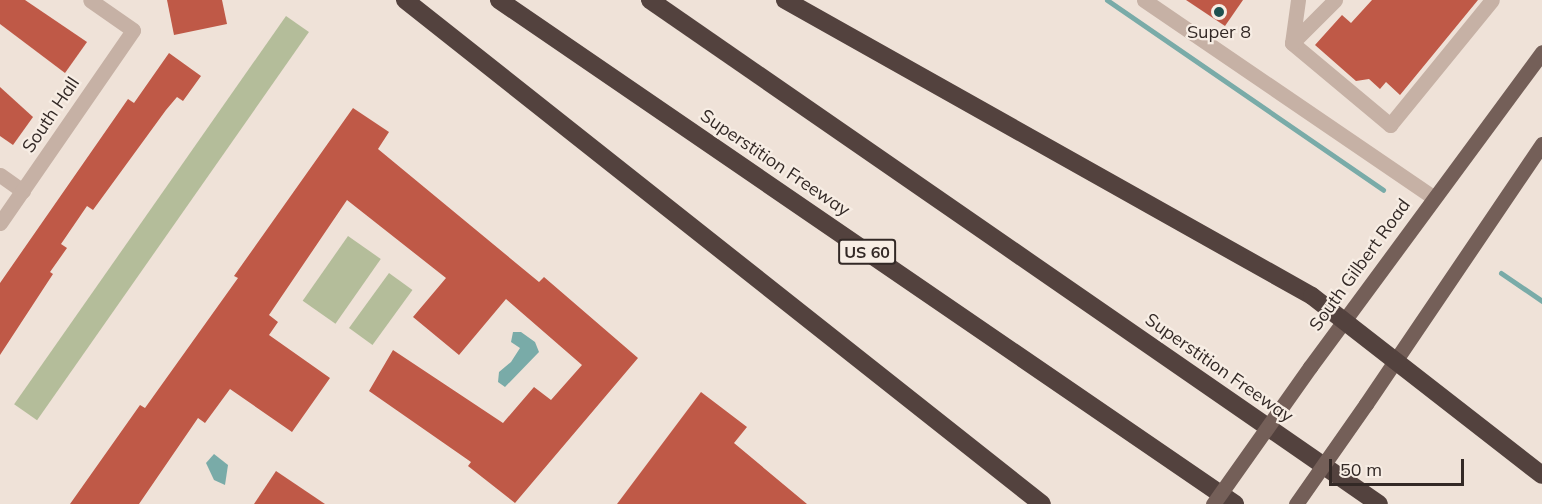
<!DOCTYPE html>
<style>
body{margin:0}
#map{position:relative;width:1542px;height:504px;overflow:hidden;background:#efe2d8;font-family:Mulish,sans-serif}
div>[style]{position:absolute}
[style*='--x']{left:calc(var(--x)*1px);top:calc(var(--y)*1px);width:calc(var(--w)*1px);rotate:calc(var(--a)*1deg)}
.green>*{inset:0;background:#b4bd9a;transform-origin:0 0}
.water>*{inset:0;background:#79aba8}
.stream>*{height:5px;margin:-2.5px;padding:0 2.5px;transform-origin:2.5px;border-radius:2.5px;background:#79aba8}
.building>*{inset:0;background:#bf5947}
.minor>*{height:15px;margin:-7.5px;padding:0 7.5px;transform-origin:7.5px;border-radius:7.5px;background:#c6b1a5}
.major>*{height:15px;margin:-7.5px;padding:0 7.5px;transform-origin:7.5px;border-radius:7.5px;background:#745f58}
.highway>*{height:18px;margin:-9px;padding:0 9px;transform-origin:9px;border-radius:9px;background:#53423e}
.major-bridge>*{height:15px;margin:-7.5px;padding:0 7.5px;transform-origin:7.5px;border-radius:7.5px;background:#745f58}
.dots>*{width:16px;height:16px;translate:-50% -50%;box-sizing:border-box;border:3px solid #f7ede4;border-radius:50%}
span{translate:-50% -50%;white-space:nowrap;text-align:center;line-height:1.15;-webkit-text-stroke:4.5px #f7ede4;paint-order:stroke}
.shield-label span{padding:2px 4px;background:#f7ede4;border:2px solid;border-radius:4px;-webkit-text-stroke-width:0}
.shield-label{font-size:16px;color:#332926;font-weight:700}
.poi-label{font-size:18px;color:#332926}
.street-label{font-size:18px;color:#332926}
.scale{position:absolute;left:1329px;top:459px;width:135px;height:27px;box-sizing:border-box;border:3px solid #332926;border-top:0;padding-left:8px;font-size:18px;line-height:21px;white-space:nowrap;color:#332926;-webkit-text-stroke:4px #f7ede4;paint-order:stroke}
</style>
<div id="map">
<div class="green">
<i style="left:286px;top:16px;width:28px;height:474px;rotate:35deg"></i>
<i style="left:348px;top:236px;width:40px;height:79px;rotate:35deg"></i>
<i style="left:389px;top:273px;width:29px;height:68px;rotate:36deg"></i>
</div>
<div class="water">
<i style="clip-path:polygon(513px 332px,521px 332px,535px 342px,539px 352px,505px 387px,498px 382px,499px 372px,511px 362px,520px 348px,511px 342px)"></i>
<i style="clip-path:polygon(214px 454px,228px 465px,225px 485px,214px 480px,206px 463px)"></i>
</div>
<div class="stream">
<i style="--x:1107;--y:0;--w:335;--a:34.5"></i>
<i style="--x:1501;--y:273;--w:50;--a:34.3"></i>
</div>
<div class="building">
<i style="clip-path:polygon(0 0,25px 0,87px 42px,65px 73px,0 24px)"></i>
<i style="clip-path:polygon(167px 0,222px 0,227px 24px,174px 35px)"></i>
<i style="clip-path:polygon(1186px 0,1243px 0,1225px 26px)"></i>
<i style="clip-path:polygon(1372px 0,1478px 0,1400px 95px,1386px 82px,1380px 89px,1369px 79px,1356px 81px,1315px 45px,1342px 15px,1351px 23px)"></i>
<i style="clip-path:polygon(169px 53px,201px 76px,183px 101px,177px 97px,166px 110px,93px 210px,87px 206px,61px 244px,67px 248px,50px 272px,53px 274px,0 355px,0 283px,128px 99px,134px 103px)"></i>
<i style="clip-path:polygon(0 87px,33px 117px,13px 145px,0 136px)"></i>
<i style="clip-path:polygon(353px 108px,389px 132px,378px 149px,539px 282px,544px 277px,638px 358px,515px 503px,468px 466px,471px 462px,369px 391px,393px 350px,503px 423px,534px 387px,551px 400px,582px 365px,506px 299px,459px 355px,413px 317px,446px 278px,347px 200px,269px 315px,278px 322px,269px 335px,330px 378px,292px 432px,230px 389px,205px 423px,198px 418px,139px 504px,70px 504px,140px 405px,145px 408px,238px 278px,234px 276px)"></i>
<i style="clip-path:polygon(701px 392px,747px 427px,734px 443px,807px 504px,617px 504px)"></i>
<i style="clip-path:polygon(276px 471px,325px 504px,254px 504px)"></i>
</div>
<div class="minor">
<i style="--x:1144;--y:0;--w:351;--a:34.3"></i>
<i style="--x:1298;--y:0;--w:43;--a:97.9"></i>
<i style="--x:1292;--y:43;--w:128;--a:39.9"></i>
<i style="--x:1390;--y:125;--w:161;--a:-50.8"></i>
<i style="--x:1292;--y:43;--w:61;--a:-45"></i>
<i style="--x:0;--y:175;--w:28;--a:35"></i>
<i style="--x:0;--y:223;--w:234;--a:-55.4"></i>
<i style="--x:133;--y:30;--w:52;--a:-145.1"></i>
</div>
<div class="major">
<i style="--x:1310;--y:367;--w:391;--a:-53.6"></i>
<i style="--x:1366;--y:404;--w:314;--a:-55.9"></i>
</div>
<div class="highway">
<i style="--x:405;--y:0;--w:812;--a:38.35"></i>
<i style="--x:499;--y:0;--w:892;--a:34.4"></i>
<i style="--x:650;--y:0;--w:886;--a:34.66"></i>
<i style="--x:785;--y:0;--w:604;--a:29.32"></i>
<i style="--x:1312;--y:296;--w:291;--a:37.9"></i>
</div>
<div class="major-bridge">
<i style="--x:1213;--y:504;--w:168;--a:-54.7"></i>
<i style="--x:1296;--y:504;--w:122;--a:-55"></i>
</div>
<div class="dots">
<i style="left:1219px;top:12px;background:#1e5150"></i>
</div>
<div class="shield-label">
<span style="left:867px;top:252px">US 60</span>
</div>
<div class="poi-label">
<span style="left:1219px;top:32px">Super 8</span>
</div>
<div class="street-label">
<span style="left:51px;top:115px;rotate:-56deg">South Hall</span>
<span style="left:775px;top:163px;rotate:34deg">Superstition Freeway</span>
<span style="left:1360px;top:265px;rotate:-54deg">South Gilbert Road</span>
<span style="left:1219px;top:368px;rotate:35deg">Superstition Freeway</span>
</div>
<div class="scale">50 m</div>
</div>
